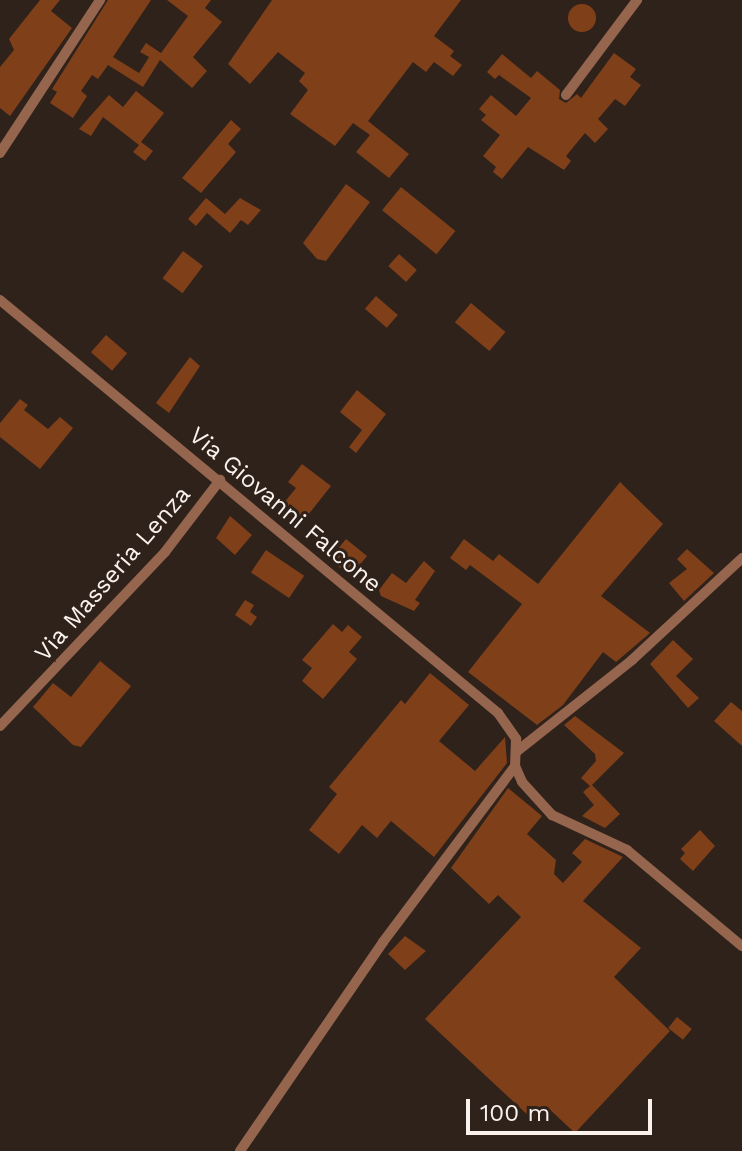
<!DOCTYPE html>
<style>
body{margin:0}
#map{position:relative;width:742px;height:1151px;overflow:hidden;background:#2f221b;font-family:"Work Sans",sans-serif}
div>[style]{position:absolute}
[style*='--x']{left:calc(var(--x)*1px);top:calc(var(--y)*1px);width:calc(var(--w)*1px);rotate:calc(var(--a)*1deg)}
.building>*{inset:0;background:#7f3f19;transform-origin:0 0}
.round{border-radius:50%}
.minor>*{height:10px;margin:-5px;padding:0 5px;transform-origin:5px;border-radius:5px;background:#96654d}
span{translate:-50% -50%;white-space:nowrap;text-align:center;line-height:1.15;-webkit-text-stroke:6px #2f221b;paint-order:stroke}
.street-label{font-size:24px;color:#fbf2ee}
.scale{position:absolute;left:466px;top:1099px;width:186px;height:36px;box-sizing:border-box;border:4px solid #fbf2ee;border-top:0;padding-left:10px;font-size:24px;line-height:28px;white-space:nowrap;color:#fbf2ee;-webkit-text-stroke:6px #2f221b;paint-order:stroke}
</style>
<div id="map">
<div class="building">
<i style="clip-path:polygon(40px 0,60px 0,51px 11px,72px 28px,10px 116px,0 108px,0 67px,14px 50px,9px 39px)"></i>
<i style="clip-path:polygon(108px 0,151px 0,113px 57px,139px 73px,149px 57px,140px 52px,146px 43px,161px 53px,188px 16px,167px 0,211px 0,205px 8px,222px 22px,193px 57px,207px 71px,192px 88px,160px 60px,143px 87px,108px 65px,98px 79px,92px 75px,81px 91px,87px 96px,73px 118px,50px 103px,57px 92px,52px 89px)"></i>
<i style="clip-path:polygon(272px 0,461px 0,434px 36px,454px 51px,450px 56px,462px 65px,453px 76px,434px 62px,426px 72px,413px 62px,368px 121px,409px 154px,389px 178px,356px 152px,370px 135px,353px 123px,335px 146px,290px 114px,308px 90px,299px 81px,305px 73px,278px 52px,250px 84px,228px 64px)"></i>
<i class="round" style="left:568px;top:4px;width:28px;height:28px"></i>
<i style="clip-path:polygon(614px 53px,636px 69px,630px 77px,641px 85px,625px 106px,615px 99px,598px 119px,608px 129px,595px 143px,585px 133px,566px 156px,571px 161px,564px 170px,528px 147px,502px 179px,493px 172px,496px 167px,483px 156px,500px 135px,481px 120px,486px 115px,479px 109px,491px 95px,516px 116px,531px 98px,499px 75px,495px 79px,487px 72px,502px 54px,531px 78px,537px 71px,560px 90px,559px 99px,566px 103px,577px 94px,581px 98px)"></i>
<i style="clip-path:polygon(136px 91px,164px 113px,141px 142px,153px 151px,145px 161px,133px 152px,139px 145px,103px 117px,91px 136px,79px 129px,109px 95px,123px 107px)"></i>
<i style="clip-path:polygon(231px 120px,241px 129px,228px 144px,236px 152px,201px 193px,182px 178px)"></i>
<i style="clip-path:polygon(346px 184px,370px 202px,326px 261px,317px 259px,303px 243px)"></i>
<i style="left:401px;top:187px;width:70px;height:30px;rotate:39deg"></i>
<i style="clip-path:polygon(206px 198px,225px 214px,240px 198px,261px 210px,248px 225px,241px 220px,230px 233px,207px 213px,196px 226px,188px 219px)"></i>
<i style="left:183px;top:251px;width:25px;height:34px;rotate:37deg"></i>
<i style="left:399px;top:254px;width:24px;height:16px;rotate:42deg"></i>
<i style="left:376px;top:296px;width:29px;height:17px;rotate:41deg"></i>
<i style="left:471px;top:303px;width:45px;height:25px;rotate:40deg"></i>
<i style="left:106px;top:335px;width:28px;height:23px;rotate:41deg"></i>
<i style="clip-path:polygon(190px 357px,200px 366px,169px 413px,156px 403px)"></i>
<i style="clip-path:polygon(357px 390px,386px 414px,356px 453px,349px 447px,362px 430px,340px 412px)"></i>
<i style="clip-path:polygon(20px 399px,28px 405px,24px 410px,48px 429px,60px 417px,73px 428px,40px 469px,0 437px,0 423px)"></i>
<i style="clip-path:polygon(302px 464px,331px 486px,304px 520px,283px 504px,296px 488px,288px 482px)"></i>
<i style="clip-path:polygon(620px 482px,663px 524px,601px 596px,650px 633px,616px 662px,603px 652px,563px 705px,537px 725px,468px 672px,522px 604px,470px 565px,466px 570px,450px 558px,464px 539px,493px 561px,499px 554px,538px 584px)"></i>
<i style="clip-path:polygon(230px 516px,252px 535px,235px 555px,216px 538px)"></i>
<i style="left:346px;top:539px;width:27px;height:26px;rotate:39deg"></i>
<i style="clip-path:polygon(687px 549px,714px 573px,684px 601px,669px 583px,687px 569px,677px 559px)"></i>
<i style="left:266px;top:550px;width:46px;height:27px;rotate:34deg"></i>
<i style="clip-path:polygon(424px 561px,435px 571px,415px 600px,420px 603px,414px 611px,381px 596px,379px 590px,392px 573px,406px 583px)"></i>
<i style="clip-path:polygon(245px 600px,254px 605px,250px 612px,257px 617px,251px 626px,235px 615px)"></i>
<i style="clip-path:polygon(333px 624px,342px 632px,348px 625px,362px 637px,349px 652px,357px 659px,323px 699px,302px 681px,312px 668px,302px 660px)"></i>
<i style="clip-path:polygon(673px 640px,693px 659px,676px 676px,699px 698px,688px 708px,650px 664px)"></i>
<i style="clip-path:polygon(100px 661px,131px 686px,81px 747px,73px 745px,33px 707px,53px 683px,71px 697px)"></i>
<i style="clip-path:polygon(430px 673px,469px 705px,439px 741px,475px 771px,505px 737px,507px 763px,434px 857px,391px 821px,377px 838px,362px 825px,339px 854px,309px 830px,337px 794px,329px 787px,401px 700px,405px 704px)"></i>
<i style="clip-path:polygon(731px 702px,742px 711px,742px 746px,714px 721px)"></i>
<i style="clip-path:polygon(575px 716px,624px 753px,592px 785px,620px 814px,605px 828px,582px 816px,594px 805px,583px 792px,590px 786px,581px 778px,596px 761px,595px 754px,564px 725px)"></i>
<i style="clip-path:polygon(508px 788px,542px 816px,527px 834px,556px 860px,554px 874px,563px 883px,582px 862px,572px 853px,585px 839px,623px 857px,583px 901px,641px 948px,614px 977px,670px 1031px,575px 1133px,546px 1106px,533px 1120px,425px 1019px,521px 917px,498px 895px,489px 904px,451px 868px)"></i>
<i style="clip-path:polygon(700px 830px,715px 846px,693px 871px,680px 859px,685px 853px,681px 849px)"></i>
<i style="clip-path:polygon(405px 936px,426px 951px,405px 970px,388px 954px)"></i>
<i style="left:677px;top:1017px;width:19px;height:14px;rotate:39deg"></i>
</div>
<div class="minor">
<i style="--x:566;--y:95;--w:119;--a:-53.2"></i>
<i style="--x:0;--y:153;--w:183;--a:-56.8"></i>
<i style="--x:0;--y:300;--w:647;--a:39.67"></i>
<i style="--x:498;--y:713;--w:32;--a:55"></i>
<i style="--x:516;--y:739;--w:27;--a:92"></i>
<i style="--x:515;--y:766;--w:17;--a:66"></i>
<i style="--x:522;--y:782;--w:45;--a:47.7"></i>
<i style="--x:552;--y:815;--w:83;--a:25"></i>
<i style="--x:627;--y:850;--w:150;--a:39.9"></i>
<i style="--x:0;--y:726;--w:240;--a:-46.5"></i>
<i style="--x:165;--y:552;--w:91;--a:-52.6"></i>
<i style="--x:516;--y:752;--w:148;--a:-38.4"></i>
<i style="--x:632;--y:660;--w:150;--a:-42.8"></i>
<i style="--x:240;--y:1151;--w:253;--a:-55.6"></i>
<i style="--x:383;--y:942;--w:220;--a:-53.1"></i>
</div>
<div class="street-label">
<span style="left:285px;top:510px;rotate:40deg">Via Giovanni Falcone</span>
<span style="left:113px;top:574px;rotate:-49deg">Via Masseria Lenza</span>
</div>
<div class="scale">100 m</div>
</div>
